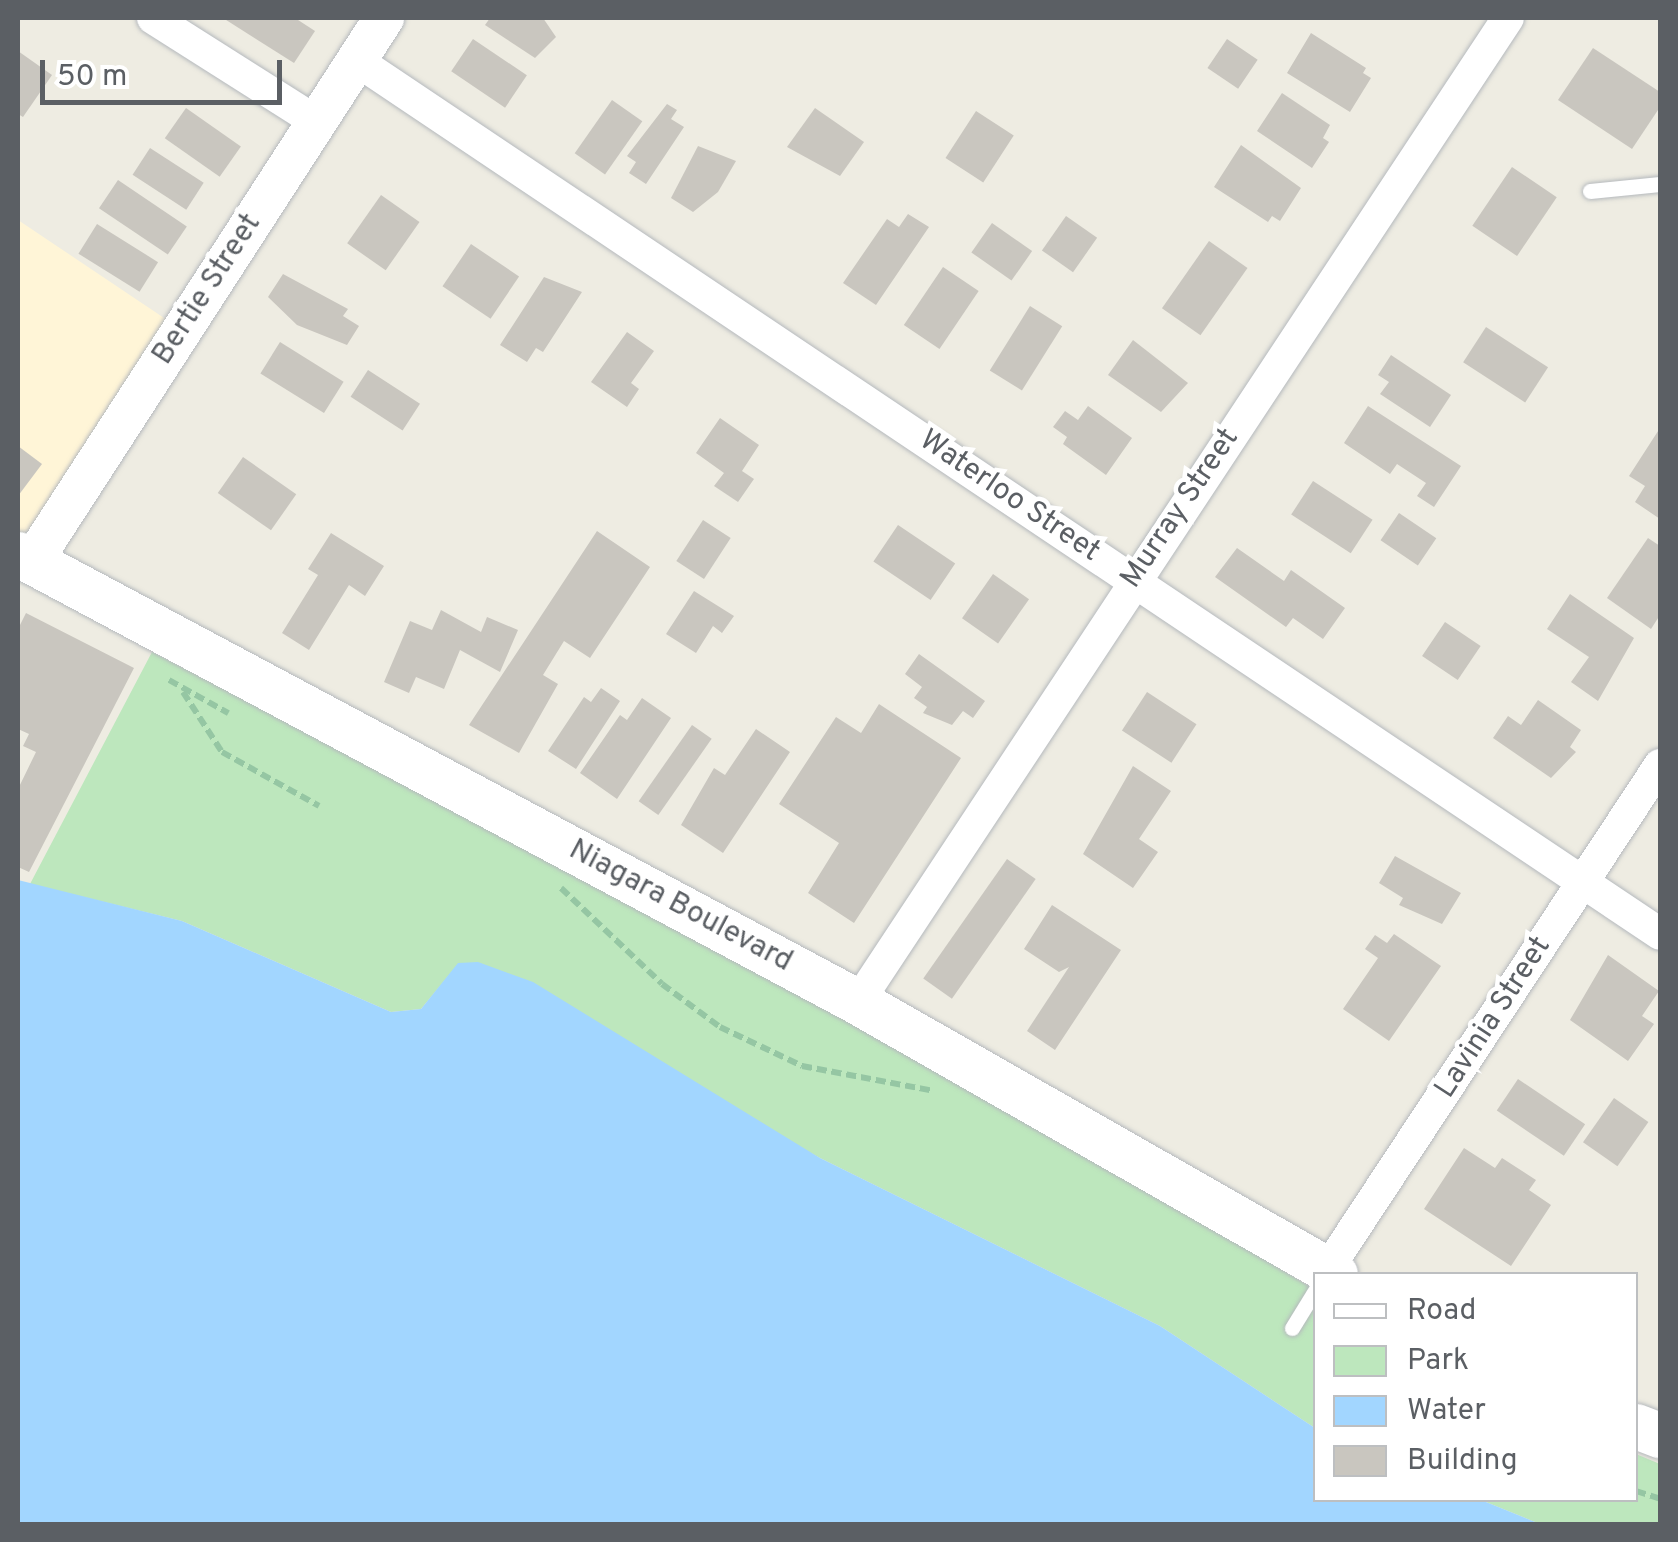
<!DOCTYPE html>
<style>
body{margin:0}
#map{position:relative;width:1678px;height:1542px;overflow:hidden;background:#eeece2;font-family:Overpass,sans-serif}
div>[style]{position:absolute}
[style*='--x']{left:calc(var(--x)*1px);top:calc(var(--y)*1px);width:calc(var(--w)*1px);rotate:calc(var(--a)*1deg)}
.commercial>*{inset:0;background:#fff5d7}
.green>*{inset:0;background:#bde7bd}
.water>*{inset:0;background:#a2d6ff}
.building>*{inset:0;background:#c9c6bf;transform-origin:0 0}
.path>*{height:6px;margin-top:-3px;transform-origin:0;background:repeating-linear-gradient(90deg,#95c6a3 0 10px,transparent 0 15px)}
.roads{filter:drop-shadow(0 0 2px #b5b9bd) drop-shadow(0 0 2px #b5b9bd)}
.service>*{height:15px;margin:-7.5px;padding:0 7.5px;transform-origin:7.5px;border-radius:7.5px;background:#fff}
.minor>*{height:32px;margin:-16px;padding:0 16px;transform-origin:16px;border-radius:16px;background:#fff}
.tertiary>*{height:40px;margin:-20px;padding:0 20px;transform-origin:20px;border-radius:20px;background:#fff}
.secondary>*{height:45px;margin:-22.5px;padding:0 22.5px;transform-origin:22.5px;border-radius:22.5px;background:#fff}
span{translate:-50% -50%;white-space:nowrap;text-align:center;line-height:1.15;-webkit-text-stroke:9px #fff;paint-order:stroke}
.street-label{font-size:30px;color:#5b5f64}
.frame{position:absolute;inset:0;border:20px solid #5b5f64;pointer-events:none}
.legend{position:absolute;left:1313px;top:1272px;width:325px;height:230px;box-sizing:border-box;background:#fff;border:2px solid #bdbfc1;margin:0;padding:12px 18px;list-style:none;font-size:30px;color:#5b5f64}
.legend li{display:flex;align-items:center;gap:20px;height:50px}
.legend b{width:50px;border:2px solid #bdbfc1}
.scale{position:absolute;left:40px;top:60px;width:242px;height:45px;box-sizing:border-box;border:5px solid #5b5f64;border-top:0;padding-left:12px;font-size:30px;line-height:35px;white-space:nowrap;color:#5b5f64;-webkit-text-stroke:8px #fff;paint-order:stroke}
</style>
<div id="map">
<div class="commercial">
<i style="clip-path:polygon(18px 220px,182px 330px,18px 554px)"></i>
</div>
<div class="green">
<i style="clip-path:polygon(152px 652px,884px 1030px,1315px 1290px,1315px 1428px,1160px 1326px,820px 1158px,459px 963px,421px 1009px,391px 1012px,182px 921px,30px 884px)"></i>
<i style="clip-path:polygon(1636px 1454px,1660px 1464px,1660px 1524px,1540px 1524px,1481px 1500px,1636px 1500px)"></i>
</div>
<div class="water">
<i style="clip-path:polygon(18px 880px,182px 921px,391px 1012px,421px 1009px,458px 963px,478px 962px,533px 982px,820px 1158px,1160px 1326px,1315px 1428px,1316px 1500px,1481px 1500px,1540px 1524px,18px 1524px)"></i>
</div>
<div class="building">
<i style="clip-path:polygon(223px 18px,295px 18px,315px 31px,294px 63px)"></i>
<i style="clip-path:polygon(490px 18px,543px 18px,556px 37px,535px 58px,485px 25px)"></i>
<i style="clip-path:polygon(1311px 33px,1366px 68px,1363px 73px,1371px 78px,1350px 112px,1287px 73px)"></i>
<i style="left:473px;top:39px;width:65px;height:39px;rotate:34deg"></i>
<i style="left:1227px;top:39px;width:37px;height:35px;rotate:34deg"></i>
<i style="clip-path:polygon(1593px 48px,1660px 92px,1660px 107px,1632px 149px,1558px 100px)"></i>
<i style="clip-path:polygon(18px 51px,52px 75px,23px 117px,18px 114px)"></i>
<i style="clip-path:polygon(1282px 93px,1330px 125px,1323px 138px,1329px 142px,1312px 168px,1257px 131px)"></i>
<i style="left:612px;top:100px;width:37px;height:65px;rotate:35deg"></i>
<i style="clip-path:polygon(667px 104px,677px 110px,671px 119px,684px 127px,646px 184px,629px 173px,636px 162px,627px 156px)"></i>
<i style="left:186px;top:108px;width:67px;height:37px;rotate:35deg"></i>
<i style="clip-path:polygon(815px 108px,864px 142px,840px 176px,787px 147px)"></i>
<i style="left:976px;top:111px;width:45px;height:56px;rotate:33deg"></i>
<i style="clip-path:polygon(1241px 145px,1301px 188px,1280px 221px,1272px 216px,1268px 222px,1214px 187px)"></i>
<i style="clip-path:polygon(698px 146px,736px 161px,718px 192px,693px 212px,671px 198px)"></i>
<i style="left:150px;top:148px;width:64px;height:32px;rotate:33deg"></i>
<i style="left:1512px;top:167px;width:54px;height:71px;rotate:34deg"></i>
<i style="left:118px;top:180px;width:83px;height:34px;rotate:34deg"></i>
<i style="left:381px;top:195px;width:47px;height:59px;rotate:35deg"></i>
<i style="clip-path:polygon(908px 214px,929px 227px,876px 305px,843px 283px,887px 219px,899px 227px)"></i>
<i style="left:1066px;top:216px;width:38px;height:42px;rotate:35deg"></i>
<i style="left:992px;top:223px;width:49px;height:36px;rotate:35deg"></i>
<i style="left:97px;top:224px;width:72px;height:35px;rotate:32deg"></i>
<i style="left:1209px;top:241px;width:47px;height:82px;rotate:35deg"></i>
<i style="left:471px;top:244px;width:58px;height:51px;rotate:34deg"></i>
<i style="left:943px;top:267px;width:43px;height:70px;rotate:34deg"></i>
<i style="clip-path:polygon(283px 274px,348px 309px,343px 316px,359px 326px,347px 345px,297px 325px,268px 297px)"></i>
<i style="clip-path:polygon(544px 277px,582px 292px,543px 352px,536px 348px,527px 362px,500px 345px)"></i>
<i style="left:1030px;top:306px;width:38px;height:76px;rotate:32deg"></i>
<i style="left:1486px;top:327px;width:74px;height:42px;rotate:33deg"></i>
<i style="clip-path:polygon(627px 332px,654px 351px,631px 383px,639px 389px,627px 407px,591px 382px)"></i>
<i style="clip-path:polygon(1133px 340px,1188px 383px,1161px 412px,1108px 375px)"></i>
<i style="left:280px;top:342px;width:75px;height:37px;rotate:32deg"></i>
<i style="clip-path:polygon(1391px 355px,1451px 395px,1430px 427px,1380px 394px,1389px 382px,1378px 375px)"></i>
<i style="left:368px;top:370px;width:62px;height:32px;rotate:33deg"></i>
<i style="clip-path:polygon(1088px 406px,1132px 438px,1106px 475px,1063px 444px,1067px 437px,1053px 427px,1065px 411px,1078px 420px)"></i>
<i style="clip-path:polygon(1368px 406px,1461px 466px,1434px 507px,1417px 496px,1426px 483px,1397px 464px,1390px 474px,1344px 443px)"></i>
<i style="clip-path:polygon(720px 418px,759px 445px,742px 471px,754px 479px,738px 502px,714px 486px,724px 473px,696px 453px)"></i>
<i style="clip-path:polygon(1660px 428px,1660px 519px,1635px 502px,1645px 486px,1629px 476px)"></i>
<i style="clip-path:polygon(18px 446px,42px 464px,18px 496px)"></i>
<i style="left:243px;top:457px;width:65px;height:44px;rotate:35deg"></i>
<i style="left:1313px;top:481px;width:71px;height:40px;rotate:33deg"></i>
<i style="left:1399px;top:513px;width:45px;height:33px;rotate:34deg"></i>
<i style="left:703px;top:520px;width:33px;height:49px;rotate:33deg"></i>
<i style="left:898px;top:525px;width:69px;height:44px;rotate:34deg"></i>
<i style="clip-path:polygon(597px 531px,650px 567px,590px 658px,564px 641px,543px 675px,558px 684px,519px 753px,469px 725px)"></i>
<i style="clip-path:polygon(331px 533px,384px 566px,365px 596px,349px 585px,309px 650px,282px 633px,318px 575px,308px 569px)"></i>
<i style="clip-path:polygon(1648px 538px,1660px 546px,1660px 615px,1651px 629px,1607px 598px)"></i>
<i style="clip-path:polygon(1237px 548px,1284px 581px,1291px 570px,1345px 608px,1323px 639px,1293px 618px,1286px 627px,1215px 577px)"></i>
<i style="left:993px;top:574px;width:44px;height:54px;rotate:35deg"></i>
<i style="clip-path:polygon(694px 591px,734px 616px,722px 633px,713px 626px,696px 653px,666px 634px)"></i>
<i style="clip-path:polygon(1570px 594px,1634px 638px,1598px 701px,1571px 682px,1589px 657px,1547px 629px)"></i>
<i style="clip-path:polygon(441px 610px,481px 632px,487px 617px,518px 630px,500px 672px,460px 650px,444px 689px,416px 677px,409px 693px,384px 682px,410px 621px,432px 630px)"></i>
<i style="clip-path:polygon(26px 613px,134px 668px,29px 872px,18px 867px,18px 789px,36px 752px,23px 746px,29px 734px,18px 729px,18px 629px)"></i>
<i style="left:1445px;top:622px;width:43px;height:41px;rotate:34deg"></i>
<i style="clip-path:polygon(919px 654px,985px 701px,973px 718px,963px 711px,952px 725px,923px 713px,927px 707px,914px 698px,922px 687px,905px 674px)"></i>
<i style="clip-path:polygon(601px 688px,620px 701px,576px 769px,548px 751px,584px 697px,591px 702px)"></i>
<i style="left:1147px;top:692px;width:59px;height:46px;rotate:33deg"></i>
<i style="clip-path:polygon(642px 698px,671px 718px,617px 799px,580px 773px,620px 715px,627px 720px)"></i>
<i style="clip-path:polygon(1538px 700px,1581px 730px,1570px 747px,1576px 752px,1551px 778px,1493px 738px,1508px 716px,1521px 725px)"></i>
<i style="clip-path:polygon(879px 704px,961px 758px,854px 923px,808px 893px,839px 843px,779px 804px,836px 717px,861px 733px)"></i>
<i style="left:692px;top:725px;width:24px;height:93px;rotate:35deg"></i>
<i style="clip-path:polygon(756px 729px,790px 752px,723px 853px,681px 825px,714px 768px,725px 775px)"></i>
<i style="clip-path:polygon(1133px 766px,1171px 791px,1139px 839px,1158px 852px,1133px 888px,1083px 854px)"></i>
<i style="clip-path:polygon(1395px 856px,1461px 893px,1442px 924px,1399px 905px,1403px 898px,1379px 883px)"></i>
<i style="left:1007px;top:859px;width:35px;height:146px;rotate:35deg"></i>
<i style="clip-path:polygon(1052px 905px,1121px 950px,1055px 1050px,1027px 1031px,1069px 967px,1059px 972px,1024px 949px)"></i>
<i style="clip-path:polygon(1394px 934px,1441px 966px,1389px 1041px,1343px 1009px,1378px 958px,1365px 949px,1375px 935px,1387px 943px)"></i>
<i style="clip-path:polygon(1608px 955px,1659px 991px,1642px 1016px,1654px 1024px,1628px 1061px,1570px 1020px)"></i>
<i style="left:1518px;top:1079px;width:81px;height:38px;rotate:34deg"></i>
<i style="left:1614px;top:1098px;width:42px;height:54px;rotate:35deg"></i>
<i style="clip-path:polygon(1464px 1148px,1495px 1168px,1502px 1158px,1536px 1180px,1529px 1190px,1551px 1205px,1511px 1266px,1424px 1209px)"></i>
</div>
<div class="path">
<i style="--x:169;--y:680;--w:68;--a:29.2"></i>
<i style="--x:183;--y:692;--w:72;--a:57"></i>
<i style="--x:222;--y:752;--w:111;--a:29.1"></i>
<i style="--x:561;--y:888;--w:139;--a:43.5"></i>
<i style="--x:662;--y:984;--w:72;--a:36.6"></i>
<i style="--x:720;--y:1027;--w:91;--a:25.4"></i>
<i style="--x:802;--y:1066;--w:134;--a:10.7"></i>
<i style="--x:1636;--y:1491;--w:25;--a:18"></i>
</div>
<div class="roads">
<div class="service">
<i style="--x:1590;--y:191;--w:70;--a:-5.7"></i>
<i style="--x:1292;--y:1328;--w:46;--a:-58.4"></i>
</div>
<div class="minor">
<i style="--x:153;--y:18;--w:194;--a:32.4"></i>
<i style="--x:356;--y:60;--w:1570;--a:33.83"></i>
<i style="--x:858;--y:1002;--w:1179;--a:-56.55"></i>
<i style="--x:1327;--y:1270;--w:605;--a:-56.6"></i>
</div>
<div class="tertiary">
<i style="--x:32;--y:562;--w:648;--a:-57.09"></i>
</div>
<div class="secondary">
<i style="--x:18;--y:554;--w:952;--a:28.07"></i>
<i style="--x:858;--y:1002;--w:549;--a:29.69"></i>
<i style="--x:1636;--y:1426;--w:26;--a:21"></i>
</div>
</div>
<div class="street-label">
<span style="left:208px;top:290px;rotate:-57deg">Bertie Street</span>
<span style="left:1009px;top:497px;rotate:34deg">Waterloo Street</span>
<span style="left:1181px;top:509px;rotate:-56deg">Murray Street</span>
<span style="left:680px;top:907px;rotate:28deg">Niagara Boulevard</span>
<span style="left:1494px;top:1018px;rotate:-57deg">Lavinia Street</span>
</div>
<div class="frame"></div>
<ul class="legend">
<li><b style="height:12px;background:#fff"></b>Road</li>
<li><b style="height:28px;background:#bde7bd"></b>Park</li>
<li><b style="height:28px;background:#a2d6ff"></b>Water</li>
<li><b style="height:28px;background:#c9c6bf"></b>Building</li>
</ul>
<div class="scale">50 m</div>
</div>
